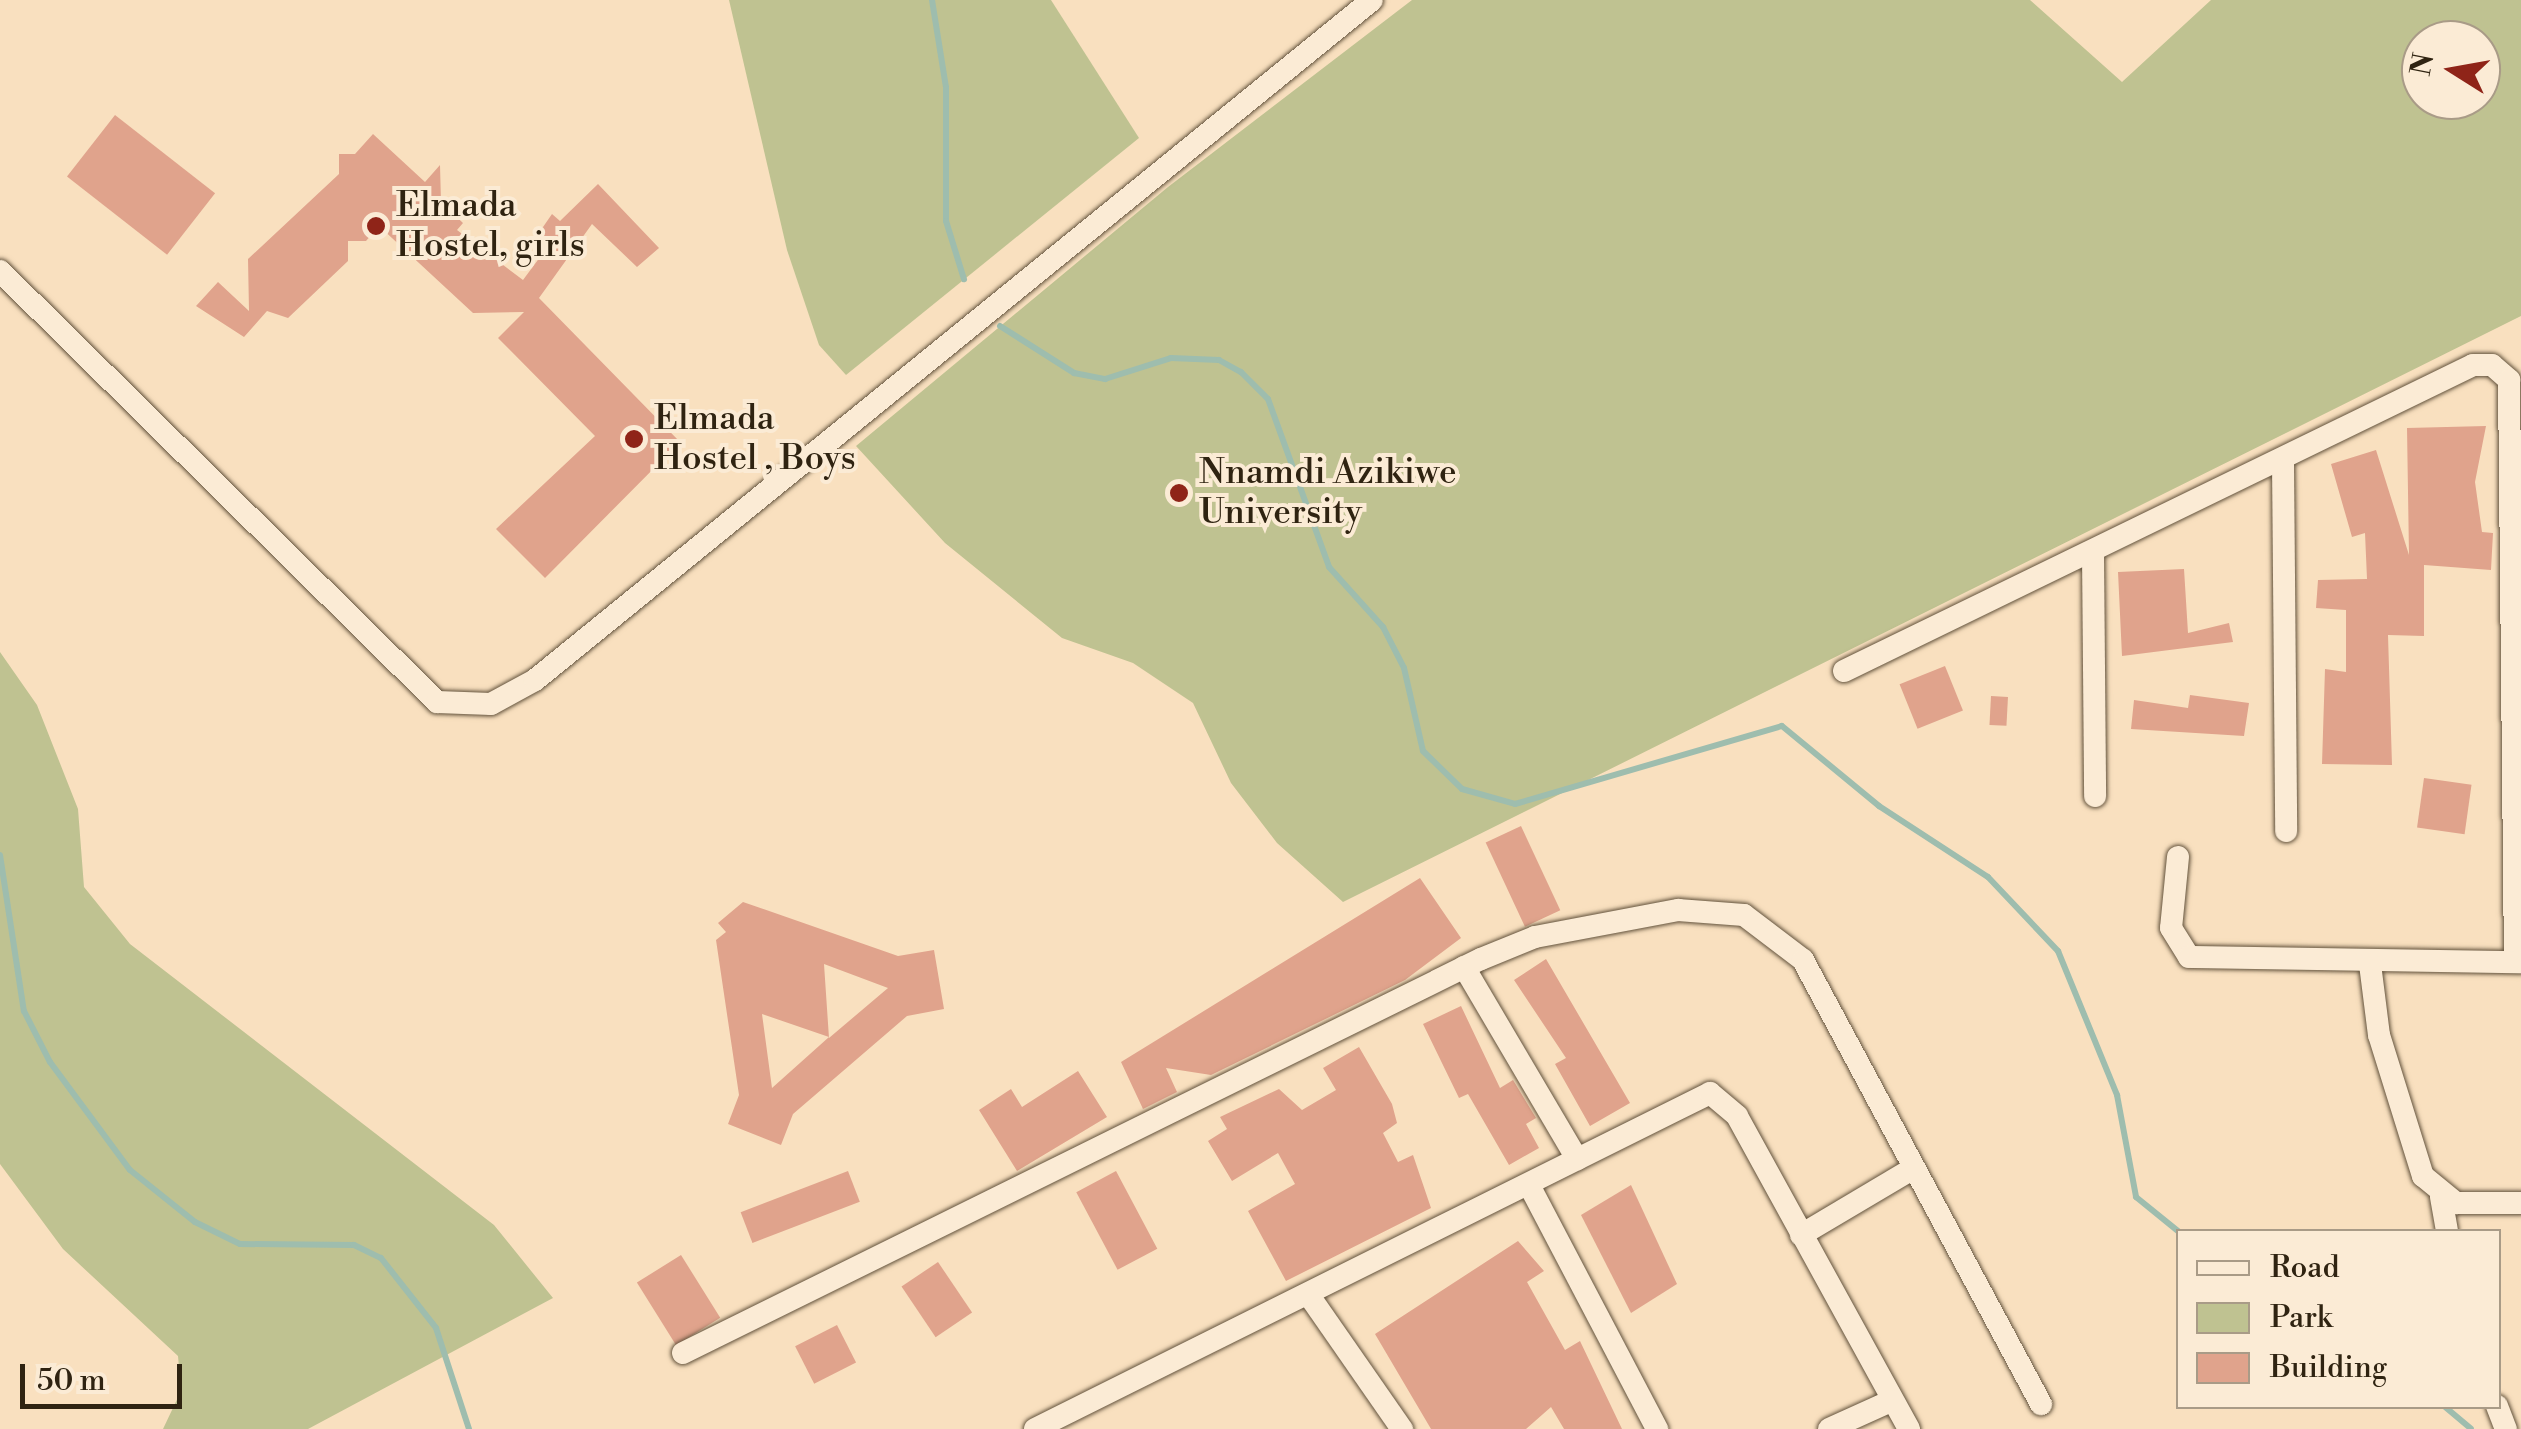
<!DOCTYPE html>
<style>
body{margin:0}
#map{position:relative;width:2521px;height:1429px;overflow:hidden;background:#f9e0bf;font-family:"Libre Bodoni",serif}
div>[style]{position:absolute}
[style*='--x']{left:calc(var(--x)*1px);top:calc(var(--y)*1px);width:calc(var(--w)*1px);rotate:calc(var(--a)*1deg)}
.green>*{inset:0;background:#bfc291}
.stream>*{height:6px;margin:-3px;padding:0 3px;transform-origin:3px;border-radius:3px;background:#9ebdae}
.building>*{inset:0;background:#e0a38c;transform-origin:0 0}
.roads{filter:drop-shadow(0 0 2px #62523c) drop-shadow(0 0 2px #62523c)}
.street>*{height:22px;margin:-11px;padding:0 11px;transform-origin:11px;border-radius:11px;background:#fbebd5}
.dots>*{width:28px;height:28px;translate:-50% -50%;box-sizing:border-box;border:5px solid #fbebd5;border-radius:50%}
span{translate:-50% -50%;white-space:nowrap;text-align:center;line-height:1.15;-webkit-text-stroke:8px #fbebd5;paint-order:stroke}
.poi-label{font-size:35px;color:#2f2311}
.left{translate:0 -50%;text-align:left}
.legend{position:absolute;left:2176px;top:1229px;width:325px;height:180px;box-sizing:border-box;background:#fbebd5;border:2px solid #a99b87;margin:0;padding:12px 18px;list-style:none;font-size:30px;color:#2f2311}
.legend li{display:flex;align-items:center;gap:20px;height:50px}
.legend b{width:50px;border:2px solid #a99b87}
.north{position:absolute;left:2401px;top:20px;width:100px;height:100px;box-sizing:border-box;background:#fbebd5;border:2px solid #a99b87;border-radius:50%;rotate:281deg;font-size:28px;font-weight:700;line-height:40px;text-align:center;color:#2f2311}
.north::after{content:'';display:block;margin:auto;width:35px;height:45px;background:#8f2418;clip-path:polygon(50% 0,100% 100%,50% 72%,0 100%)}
.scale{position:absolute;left:20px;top:1364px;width:162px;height:45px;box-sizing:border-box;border:5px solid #2f2311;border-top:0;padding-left:12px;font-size:30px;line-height:35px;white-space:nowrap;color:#2f2311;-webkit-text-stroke:8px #fbebd5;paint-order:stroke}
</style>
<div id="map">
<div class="green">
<i style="clip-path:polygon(729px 0,1051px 0,1139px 138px,846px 375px,819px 345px,787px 250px)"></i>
<i style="clip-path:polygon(evenodd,1412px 0,2030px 0,2122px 82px,2211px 0,2521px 0,2521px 316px,1343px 902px,1277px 843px,1231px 783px,1193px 703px,1133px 663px,1062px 638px,945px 543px,856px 446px,1168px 187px,1412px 0,2481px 40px,2481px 100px,2421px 100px,2421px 40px,2481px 40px)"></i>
<i style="clip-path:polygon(0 652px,37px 705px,78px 809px,84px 887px,130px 944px,494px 1225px,553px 1298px,308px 1429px,163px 1429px,181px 1391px,178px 1356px,63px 1249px,0 1164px)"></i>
</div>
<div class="stream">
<i style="--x:932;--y:0;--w:88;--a:80.9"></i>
<i style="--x:946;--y:87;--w:134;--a:90"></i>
<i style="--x:946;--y:221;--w:61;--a:72.8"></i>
<i style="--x:1000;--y:326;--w:88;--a:32.4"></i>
<i style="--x:1074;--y:373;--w:32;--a:11"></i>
<i style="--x:1105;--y:379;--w:69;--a:-17.7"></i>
<i style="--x:1171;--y:358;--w:48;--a:2.4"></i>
<i style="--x:1219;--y:360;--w:25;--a:29"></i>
<i style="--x:1241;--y:372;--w:38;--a:45"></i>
<i style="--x:1268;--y:399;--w:179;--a:70"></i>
<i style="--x:1329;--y:567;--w:81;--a:48"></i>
<i style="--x:1383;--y:627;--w:46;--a:62.9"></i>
<i style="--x:1404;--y:668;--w:85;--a:77.1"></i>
<i style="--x:1423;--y:751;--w:54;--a:44.3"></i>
<i style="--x:1462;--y:789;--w:55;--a:15.8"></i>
<i style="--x:1515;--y:804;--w:278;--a:-16.3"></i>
<i style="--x:1782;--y:726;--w:126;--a:39.5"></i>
<i style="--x:1879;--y:806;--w:130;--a:33.1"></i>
<i style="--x:1988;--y:877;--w:102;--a:46.6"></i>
<i style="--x:2058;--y:951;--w:156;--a:67.7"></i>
<i style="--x:2117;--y:1095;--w:104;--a:79.4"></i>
<i style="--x:2136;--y:1197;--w:55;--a:39.1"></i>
<i style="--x:0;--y:855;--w:158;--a:81.3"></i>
<i style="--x:24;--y:1011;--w:57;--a:63"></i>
<i style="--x:50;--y:1062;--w:134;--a:53.5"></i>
<i style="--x:130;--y:1170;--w:83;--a:38.7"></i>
<i style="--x:195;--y:1222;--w:50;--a:26.1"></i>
<i style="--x:240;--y:1244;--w:114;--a:0.5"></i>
<i style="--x:354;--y:1245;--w:30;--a:26"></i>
<i style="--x:381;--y:1258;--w:89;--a:51.8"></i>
<i style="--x:436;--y:1328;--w:106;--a:71.9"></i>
<i style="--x:2444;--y:1406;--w:35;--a:40"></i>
</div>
<div class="building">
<i style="left:115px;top:115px;width:127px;height:78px;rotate:38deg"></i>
<i style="clip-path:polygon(373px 134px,425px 182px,440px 165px,441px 202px,463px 223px,457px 230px,523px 280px,546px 249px,534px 240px,552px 214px,560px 221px,598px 184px,659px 248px,637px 267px,592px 224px,539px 298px,680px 442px,545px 578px,496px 529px,595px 436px,498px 338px,524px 312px,473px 313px,379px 226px,366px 241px,348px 241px,348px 261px,288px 318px,267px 311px,244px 337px,196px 306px,218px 282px,249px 311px,248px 259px,339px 174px,339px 154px,355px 154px)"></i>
<i style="clip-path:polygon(2486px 426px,2475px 482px,2482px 532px,2493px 533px,2491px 570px,2424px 565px,2424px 636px,2388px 635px,2392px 765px,2322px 764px,2325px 669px,2346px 672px,2346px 610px,2316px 608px,2318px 580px,2367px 579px,2365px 533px,2352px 537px,2331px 464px,2376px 450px,2409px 555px,2407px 428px)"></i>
<i style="clip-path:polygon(2184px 569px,2188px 633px,2229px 623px,2233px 642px,2122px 656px,2118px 572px)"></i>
<i style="left:1945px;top:666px;width:48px;height:49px;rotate:68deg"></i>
<i style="clip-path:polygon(2190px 695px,2249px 703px,2244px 736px,2131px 729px,2134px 700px,2188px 708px)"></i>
<i style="left:1991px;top:696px;width:17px;height:29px;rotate:3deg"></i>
<i style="left:2424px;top:778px;width:48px;height:50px;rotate:8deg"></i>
<i style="left:1521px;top:826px;width:93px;height:39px;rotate:65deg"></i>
<i style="clip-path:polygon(1420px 878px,1461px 938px,1405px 980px,1211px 1075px,1166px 1068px,1177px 1092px,1143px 1109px,1121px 1062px)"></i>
<i style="clip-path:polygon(evenodd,743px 902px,898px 956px,934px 950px,944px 1009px,907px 1016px,793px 1114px,781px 1145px,728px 1124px,739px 1095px,716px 940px,726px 932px,718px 923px,743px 902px,824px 964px,888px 988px,829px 1038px,824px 964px,743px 902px,762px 1014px,829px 1037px,772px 1088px,762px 1014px)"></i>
<i style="clip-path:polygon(1546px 959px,1630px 1103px,1590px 1126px,1555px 1064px,1566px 1058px,1514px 980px)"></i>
<i style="clip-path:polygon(1461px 1006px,1500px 1088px,1513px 1080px,1536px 1118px,1526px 1124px,1539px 1148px,1509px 1165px,1468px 1094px,1459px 1098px,1423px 1024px)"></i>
<i style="clip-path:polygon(1359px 1047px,1392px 1104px,1397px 1123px,1383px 1133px,1398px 1162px,1413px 1155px,1431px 1208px,1286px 1281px,1248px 1211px,1295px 1184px,1278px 1153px,1232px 1181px,1208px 1141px,1227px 1129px,1220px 1117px,1279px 1089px,1302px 1110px,1336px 1090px,1323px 1068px)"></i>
<i style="clip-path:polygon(1078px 1071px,1107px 1117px,1017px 1171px,979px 1110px,1011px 1089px,1022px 1107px)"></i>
<i style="left:848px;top:1171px;width:33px;height:115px;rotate:69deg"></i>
<i style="left:1116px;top:1171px;width:88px;height:45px;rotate:62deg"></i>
<i style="clip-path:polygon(1631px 1185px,1677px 1284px,1631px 1313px,1581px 1215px)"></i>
<i style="clip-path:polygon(1518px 1241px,1544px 1271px,1527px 1282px,1565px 1350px,1580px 1341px,1622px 1429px,1564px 1429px,1551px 1407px,1526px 1429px,1431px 1429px,1375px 1334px)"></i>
<i style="left:681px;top:1255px;width:74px;height:52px;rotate:58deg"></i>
<i style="left:938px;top:1262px;width:61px;height:44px;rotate:56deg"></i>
<i style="left:837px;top:1325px;width:42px;height:47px;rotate:63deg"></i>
</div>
<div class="roads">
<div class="street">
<i style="--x:0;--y:271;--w:614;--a:44.6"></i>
<i style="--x:437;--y:702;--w:54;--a:2.1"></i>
<i style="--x:491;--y:704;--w:50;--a:-28.6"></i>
<i style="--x:535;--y:680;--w:1078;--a:-39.09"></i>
<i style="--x:2283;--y:462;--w:369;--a:89.5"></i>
<i style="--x:2093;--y:553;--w:243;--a:89.5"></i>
<i style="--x:1844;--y:671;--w:699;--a:-25.94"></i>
<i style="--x:2473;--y:365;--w:19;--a:0"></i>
<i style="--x:2492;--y:365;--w:23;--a:41"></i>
<i style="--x:2509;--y:380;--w:582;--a:89.41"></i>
<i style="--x:2178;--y:857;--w:71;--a:95.6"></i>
<i style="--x:2171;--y:928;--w:34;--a:58"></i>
<i style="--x:2189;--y:957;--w:332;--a:0.9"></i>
<i style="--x:2370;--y:964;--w:72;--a:82.8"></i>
<i style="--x:2379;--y:1035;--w:148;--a:72.7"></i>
<i style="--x:2423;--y:1176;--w:43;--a:39.3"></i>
<i style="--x:2456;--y:1203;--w:65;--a:0"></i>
<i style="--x:1464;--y:967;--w:223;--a:59.5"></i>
<i style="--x:1529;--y:1185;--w:276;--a:62.3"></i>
<i style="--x:2441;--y:1197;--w:36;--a:80"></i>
<i style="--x:1801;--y:1235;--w:131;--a:-30.7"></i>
<i style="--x:1308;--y:1294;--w:165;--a:55.2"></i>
<i style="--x:683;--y:1353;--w:890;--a:-26.28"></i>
<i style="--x:1481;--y:959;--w:58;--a:-22.2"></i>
<i style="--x:1535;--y:937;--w:146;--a:-10.7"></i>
<i style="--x:1678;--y:910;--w:66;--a:4.3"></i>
<i style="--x:1744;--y:915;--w:74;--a:37.3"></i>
<i style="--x:1803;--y:960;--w:504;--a:61.81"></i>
<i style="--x:2497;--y:1406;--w:25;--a:69"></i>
<i style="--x:1035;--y:1429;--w:754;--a:-26.46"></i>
<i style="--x:1710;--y:1093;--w:35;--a:40"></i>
<i style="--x:1737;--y:1116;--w:357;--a:61.2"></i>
<i style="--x:1829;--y:1429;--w:68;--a:-24.3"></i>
</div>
</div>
<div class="dots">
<i style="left:376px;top:226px;background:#8f2418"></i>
<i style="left:634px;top:439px;background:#8f2418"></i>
<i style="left:1179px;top:493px;background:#8f2418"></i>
</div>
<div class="poi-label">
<span class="left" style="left:396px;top:226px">Elmada<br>Hostel, girls</span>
<span class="left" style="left:654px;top:439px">Elmada<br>Hostel , Boys</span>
<span class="left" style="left:1199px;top:493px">Nnamdi Azikiwe<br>University</span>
</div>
<ul class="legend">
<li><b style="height:12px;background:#fbebd5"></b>Road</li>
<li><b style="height:28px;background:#bfc291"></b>Park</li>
<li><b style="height:28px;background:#e0a38c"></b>Building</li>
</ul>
<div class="north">N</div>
<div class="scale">50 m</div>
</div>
